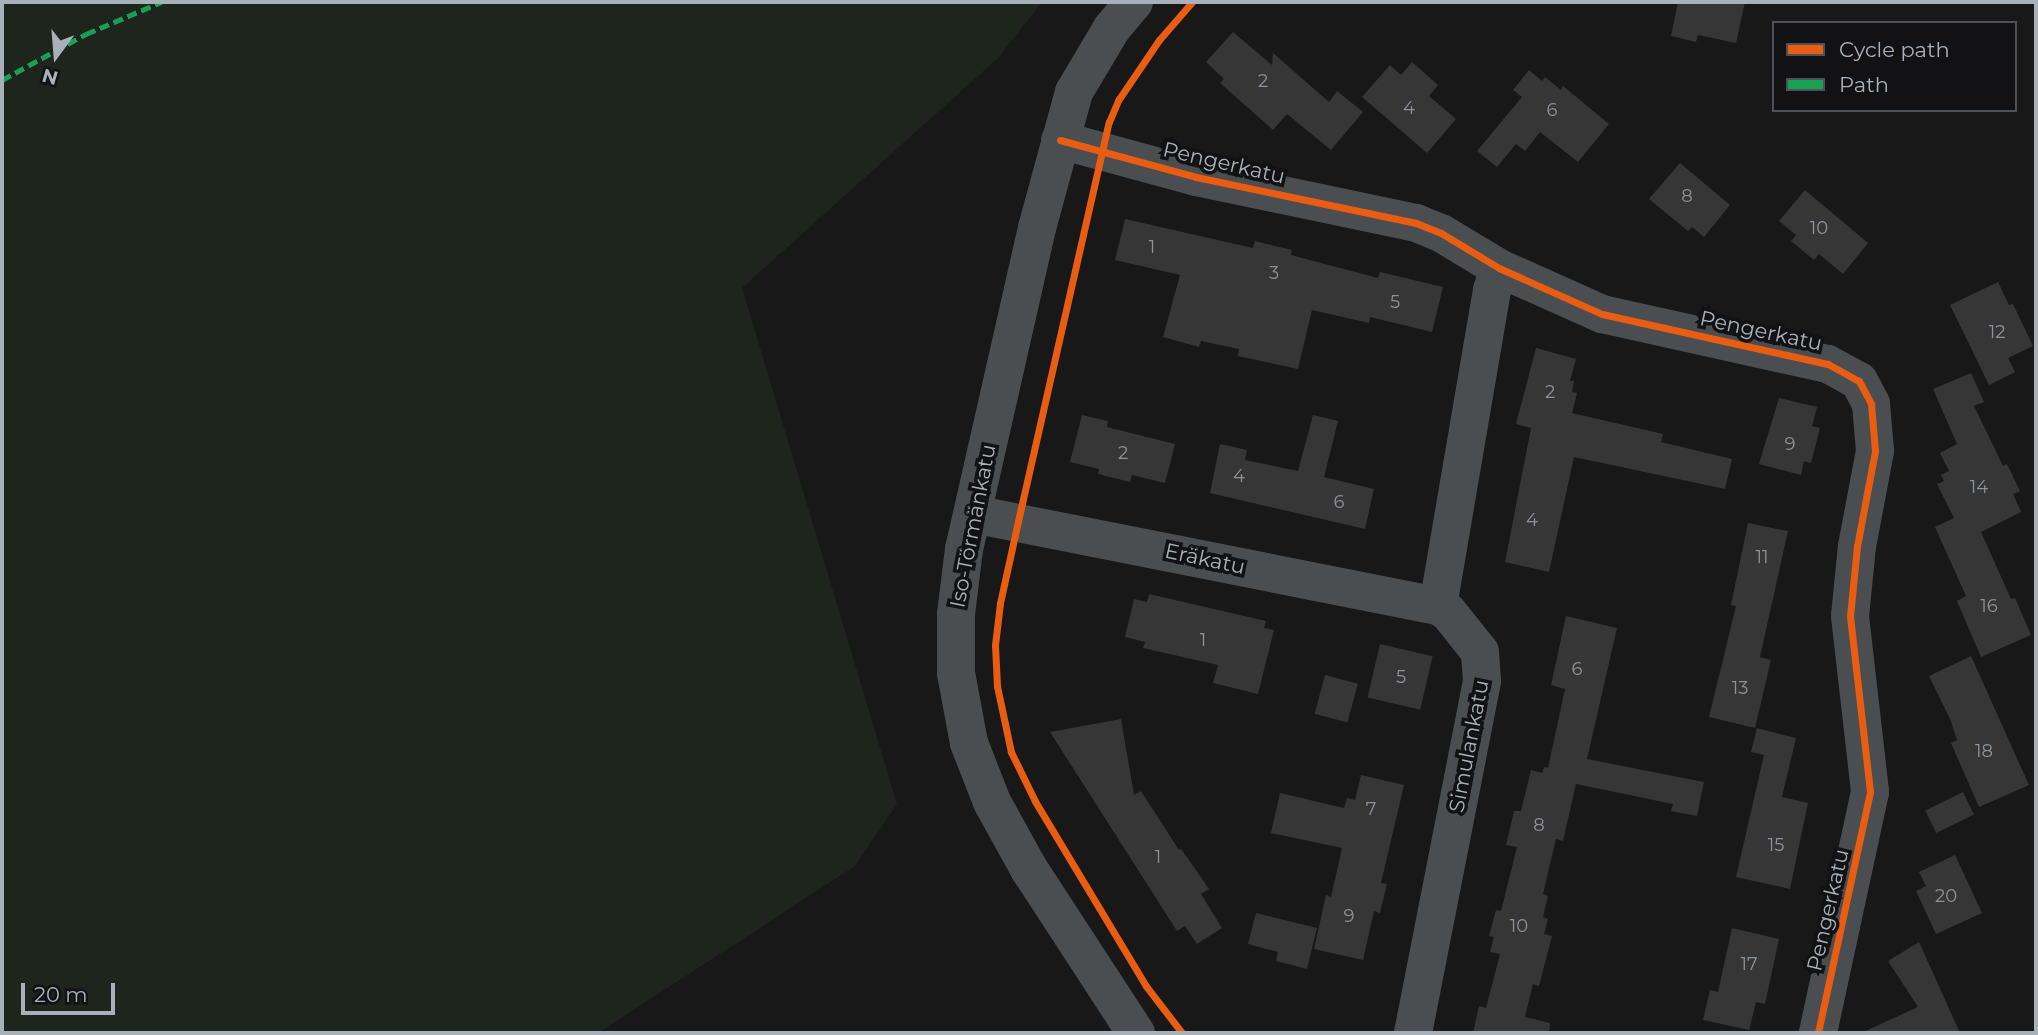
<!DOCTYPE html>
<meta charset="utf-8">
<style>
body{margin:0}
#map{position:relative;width:2038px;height:1035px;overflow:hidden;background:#181818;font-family:Montserrat,sans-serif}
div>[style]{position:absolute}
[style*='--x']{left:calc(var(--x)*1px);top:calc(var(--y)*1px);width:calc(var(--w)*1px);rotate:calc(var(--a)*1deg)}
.green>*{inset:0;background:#1d251d}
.building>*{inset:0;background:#363637;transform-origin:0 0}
.minor>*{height:38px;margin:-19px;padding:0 19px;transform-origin:19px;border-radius:19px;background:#4b4e51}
.quiet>*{height:5px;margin-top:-2.5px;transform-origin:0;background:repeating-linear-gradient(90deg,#1a9f57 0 10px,transparent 0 15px)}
.cycleway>*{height:7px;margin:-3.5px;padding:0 3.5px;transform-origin:3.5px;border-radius:3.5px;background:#e95d12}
span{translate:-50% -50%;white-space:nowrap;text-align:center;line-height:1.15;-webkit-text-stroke:7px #121214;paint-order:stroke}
.number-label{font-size:18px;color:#8c9299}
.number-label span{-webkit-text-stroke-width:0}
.street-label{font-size:21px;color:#a8b0ba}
.frame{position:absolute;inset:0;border:4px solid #a8b0ba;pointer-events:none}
.legend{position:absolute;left:1772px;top:21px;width:245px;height:91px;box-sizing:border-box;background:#121214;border:2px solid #4e5156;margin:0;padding:9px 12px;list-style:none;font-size:21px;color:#a8b0ba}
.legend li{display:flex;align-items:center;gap:14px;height:35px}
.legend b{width:35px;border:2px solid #4e5156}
.north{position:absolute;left:21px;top:21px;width:70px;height:70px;-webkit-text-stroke:5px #121214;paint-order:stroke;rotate:196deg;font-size:19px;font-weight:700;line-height:28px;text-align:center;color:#a8b0ba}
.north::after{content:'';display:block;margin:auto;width:24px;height:32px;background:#a8b0ba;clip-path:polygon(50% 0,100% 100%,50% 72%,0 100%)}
.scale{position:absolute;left:21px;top:983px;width:94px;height:32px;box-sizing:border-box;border:4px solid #a8b0ba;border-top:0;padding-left:9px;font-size:21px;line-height:24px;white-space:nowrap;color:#a8b0ba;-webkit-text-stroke:5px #121214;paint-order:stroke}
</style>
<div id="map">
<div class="green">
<i style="clip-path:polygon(2px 2px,1042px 2px,998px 58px,742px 288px,897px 804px,855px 866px,598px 1033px,2px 1033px)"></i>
</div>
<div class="building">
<i style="clip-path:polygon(1678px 2px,1745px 2px,1736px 43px,1698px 35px,1696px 42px,1671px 36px)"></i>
<i style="clip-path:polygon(1233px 32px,1272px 65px,1273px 53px,1329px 102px,1337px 91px,1363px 112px,1331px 150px,1287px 114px,1273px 130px,1220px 83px,1224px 79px,1206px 62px)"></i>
<i style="clip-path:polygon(1412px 62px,1438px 85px,1429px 96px,1456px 119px,1427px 153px,1362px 97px,1390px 65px,1401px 75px)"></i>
<i style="clip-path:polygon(1529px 70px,1542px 81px,1545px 77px,1561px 90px,1563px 86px,1609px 124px,1578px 162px,1540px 132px,1525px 151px,1516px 144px,1497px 167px,1477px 151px,1522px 97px,1513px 90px)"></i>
<i style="clip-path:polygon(1680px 163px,1730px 205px,1704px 237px,1692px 227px,1688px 231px,1649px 199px)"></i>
<i style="clip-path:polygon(1805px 190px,1868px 243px,1843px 274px,1819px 254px,1814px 260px,1791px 241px,1796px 235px,1779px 221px)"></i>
<i style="clip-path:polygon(1125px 219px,1253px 248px,1255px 241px,1292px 250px,1291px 255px,1378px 278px,1380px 272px,1443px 287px,1432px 332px,1370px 317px,1369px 323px,1312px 310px,1298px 369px,1238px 356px,1239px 349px,1201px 341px,1199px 347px,1163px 337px,1180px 275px,1115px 260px)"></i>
<i style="clip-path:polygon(1998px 282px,2009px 305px,2013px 304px,2033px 346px,2008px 358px,2015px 372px,1989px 385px,1950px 305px)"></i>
<i style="clip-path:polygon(1536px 348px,1576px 359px,1570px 381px,1574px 381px,1572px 392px,1577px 393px,1572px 413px,1663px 434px,1661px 442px,1732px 459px,1725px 489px,1574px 457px,1549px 572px,1505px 562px,1531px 428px,1516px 424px)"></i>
<i style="clip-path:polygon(1971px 373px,1984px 402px,1974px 406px,2003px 466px,2007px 464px,2020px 491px,2013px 494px,2021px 512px,1981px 532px,2011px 599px,2015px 598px,2031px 635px,1981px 657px,1957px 601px,1966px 596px,1935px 527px,1954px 518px,1937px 484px,1944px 481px,1941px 475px,1949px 471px,1940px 453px,1957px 444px,1933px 389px)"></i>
<i style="clip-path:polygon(1779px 398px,1817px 407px,1812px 426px,1820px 428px,1811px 463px,1804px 461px,1801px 475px,1759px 464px)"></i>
<i style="clip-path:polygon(1082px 415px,1108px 421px,1107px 427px,1175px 444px,1165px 483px,1132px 475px,1130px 482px,1098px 474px,1099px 469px,1070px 462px)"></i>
<i style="clip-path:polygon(1313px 415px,1338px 421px,1324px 477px,1374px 489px,1365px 529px,1210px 493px,1220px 444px,1247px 450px,1245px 460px,1298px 471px)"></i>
<i style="clip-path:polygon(1748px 523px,1788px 531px,1760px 657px,1771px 660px,1755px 728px,1709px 717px,1736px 606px,1731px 605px)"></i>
<i style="clip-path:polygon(1149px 594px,1266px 621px,1264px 628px,1274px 630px,1258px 694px,1213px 683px,1218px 665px,1143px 648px,1145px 642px,1125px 637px,1134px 599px,1147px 602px)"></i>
<i style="clip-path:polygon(1566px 616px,1617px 628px,1587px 759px,1704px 782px,1697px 816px,1671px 811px,1673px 804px,1576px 784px,1563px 841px,1556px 839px,1543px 894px,1548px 896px,1543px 917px,1548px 919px,1544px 934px,1552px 936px,1539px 986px,1533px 984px,1525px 1017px,1550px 1023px,1549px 1033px,1473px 1033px,1479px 1006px,1486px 1008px,1500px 954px,1490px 952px,1494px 937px,1489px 936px,1496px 910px,1501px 911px,1517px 847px,1506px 845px,1514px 811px,1521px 811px,1531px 770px,1542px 773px,1544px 767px,1548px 768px,1565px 689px,1551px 685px)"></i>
<i style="left:1380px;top:644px;width:54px;height:55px;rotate:13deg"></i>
<i style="clip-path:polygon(1971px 656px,2029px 785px,1979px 807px,1951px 743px,1957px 740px,1951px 721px,1929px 676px)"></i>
<i style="left:1325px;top:675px;width:34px;height:40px;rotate:15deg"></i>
<i style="clip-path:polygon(1121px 719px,1134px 795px,1141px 791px,1179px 850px,1181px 849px,1189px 860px,1209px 889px,1201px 894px,1222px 928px,1197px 944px,1185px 926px,1177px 931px,1050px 732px)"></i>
<i style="clip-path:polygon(1757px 728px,1796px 738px,1782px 797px,1808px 803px,1790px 889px,1736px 877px,1764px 755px,1751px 752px)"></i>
<i style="clip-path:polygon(1361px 775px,1404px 785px,1381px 883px,1387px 884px,1380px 913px,1374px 911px,1363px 960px,1314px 949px,1326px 895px,1331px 897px,1342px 848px,1271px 833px,1280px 793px,1344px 808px,1347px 798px,1355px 800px)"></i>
<i style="left:1963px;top:792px;width:25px;height:42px;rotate:64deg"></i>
<i style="clip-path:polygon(1955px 855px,1982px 913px,1936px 934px,1916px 891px,1926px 886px,1919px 872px)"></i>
<i style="clip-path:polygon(1256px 913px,1317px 928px,1307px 969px,1276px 961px,1278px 952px,1248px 944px)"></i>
<i style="clip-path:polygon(1732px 928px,1779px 939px,1765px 1004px,1756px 1002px,1749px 1030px,1703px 1020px,1710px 990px,1718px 992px)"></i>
<i style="clip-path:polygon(1919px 942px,1960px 1033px,1861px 1033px,1918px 1007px,1888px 961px)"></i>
</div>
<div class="minor">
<i style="--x:1134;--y:2;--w:34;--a:130"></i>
<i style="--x:1112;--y:28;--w:74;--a:120.7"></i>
<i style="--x:1074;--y:92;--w:141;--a:105.2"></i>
<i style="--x:1037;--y:228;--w:329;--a:102.8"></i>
<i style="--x:964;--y:549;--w:65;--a:97"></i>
<i style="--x:956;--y:614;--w:59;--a:90"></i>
<i style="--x:956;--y:673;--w:71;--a:79.5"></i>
<i style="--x:969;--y:743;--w:63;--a:68.7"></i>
<i style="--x:992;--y:802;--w:77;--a:61.1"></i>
<i style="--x:1029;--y:869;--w:196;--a:56.9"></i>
<i style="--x:1060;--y:140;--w:141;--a:15.2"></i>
<i style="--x:1196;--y:177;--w:225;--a:11.8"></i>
<i style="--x:1416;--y:223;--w:27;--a:22"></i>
<i style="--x:1441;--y:233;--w:68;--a:31.1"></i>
<i style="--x:1499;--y:268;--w:113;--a:24.1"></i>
<i style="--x:1602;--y:314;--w:231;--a:12.5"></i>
<i style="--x:1828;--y:364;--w:35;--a:29"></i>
<i style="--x:1859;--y:381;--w:26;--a:62"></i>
<i style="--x:1871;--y:404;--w:47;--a:85.1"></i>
<i style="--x:1875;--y:451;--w:97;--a:100.7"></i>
<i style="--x:1857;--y:546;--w:70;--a:95.7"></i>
<i style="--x:1850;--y:616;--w:177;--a:83.5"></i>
<i style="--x:1870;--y:792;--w:247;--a:102.2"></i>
<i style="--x:973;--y:514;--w:474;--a:11.2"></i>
<i style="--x:1413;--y:1033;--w:359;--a:-78.9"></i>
<i style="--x:1482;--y:681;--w:29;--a:-94"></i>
<i style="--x:1480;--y:652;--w:51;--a:-128.7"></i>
<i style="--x:1448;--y:612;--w:12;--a:-149"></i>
<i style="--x:1438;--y:606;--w:321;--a:-80.3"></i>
<i style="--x:1492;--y:290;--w:23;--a:-72"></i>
</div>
<div class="quiet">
<i style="--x:2;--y:80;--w:96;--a:-28.7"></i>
<i style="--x:86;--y:34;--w:82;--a:-23.1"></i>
</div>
<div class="cycleway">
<i style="--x:1060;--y:140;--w:141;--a:15.2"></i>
<i style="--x:1196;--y:177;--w:225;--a:11.8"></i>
<i style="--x:1416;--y:223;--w:27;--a:22"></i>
<i style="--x:1441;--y:233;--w:68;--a:31.1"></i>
<i style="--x:1499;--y:268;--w:113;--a:24.1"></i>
<i style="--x:1602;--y:314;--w:231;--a:12.5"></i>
<i style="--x:1828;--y:364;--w:35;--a:29"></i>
<i style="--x:1859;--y:381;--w:26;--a:62"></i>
<i style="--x:1871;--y:404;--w:47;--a:85.1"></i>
<i style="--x:1875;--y:451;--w:97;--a:100.7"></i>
<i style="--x:1857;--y:546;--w:70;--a:95.7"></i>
<i style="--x:1850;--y:616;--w:177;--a:83.5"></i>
<i style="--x:1870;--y:792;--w:247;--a:102.2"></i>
<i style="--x:1182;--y:1033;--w:59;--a:-127.5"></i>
<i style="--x:1146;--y:986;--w:216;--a:-121"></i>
<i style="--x:1035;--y:801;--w:55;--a:-116.1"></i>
<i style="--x:1011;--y:752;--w:67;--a:-102"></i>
<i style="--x:997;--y:686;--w:41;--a:-92.8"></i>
<i style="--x:995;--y:645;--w:42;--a:-83.2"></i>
<i style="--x:1000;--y:603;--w:84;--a:-77.6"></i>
<i style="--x:1018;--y:521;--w:409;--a:-77.2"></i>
<i style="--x:1109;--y:122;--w:25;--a:-67"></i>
<i style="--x:1119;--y:99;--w:71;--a:-55.9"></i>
<i style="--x:1159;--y:40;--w:50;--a:-49"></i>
</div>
<div class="number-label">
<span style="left:1263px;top:81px">2</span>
<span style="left:1409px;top:108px">4</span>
<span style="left:1552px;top:110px">6</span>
<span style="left:1687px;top:196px">8</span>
<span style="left:1819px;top:228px">10</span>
<span style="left:1152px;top:247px">1</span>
<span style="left:1274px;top:273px">3</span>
<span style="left:1395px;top:302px">5</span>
<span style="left:1997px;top:332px">12</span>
<span style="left:1550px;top:392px">2</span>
<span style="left:1790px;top:444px">9</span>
<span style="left:1123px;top:453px">2</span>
<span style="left:1239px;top:476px">4</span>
<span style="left:1979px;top:487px">14</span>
<span style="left:1339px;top:502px">6</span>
<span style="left:1532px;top:520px">4</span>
<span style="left:1762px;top:557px">11</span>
<span style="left:1989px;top:606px">16</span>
<span style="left:1203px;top:640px">1</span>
<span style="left:1577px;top:669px">6</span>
<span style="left:1401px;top:677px">5</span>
<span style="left:1740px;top:688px">13</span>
<span style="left:1984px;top:751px">18</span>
<span style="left:1371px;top:809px">7</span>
<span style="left:1539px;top:825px">8</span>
<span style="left:1776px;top:845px">15</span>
<span style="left:1158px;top:857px">1</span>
<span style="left:1946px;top:896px">20</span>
<span style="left:1349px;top:916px">9</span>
<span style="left:1519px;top:926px">10</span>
<span style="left:1749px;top:964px">17</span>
</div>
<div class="street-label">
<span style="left:1224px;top:163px;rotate:13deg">Pengerkatu</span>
<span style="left:1761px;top:331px;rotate:12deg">Pengerkatu</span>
<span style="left:973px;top:526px;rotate:-79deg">Iso-Törmänkatu</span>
<span style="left:1205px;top:559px;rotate:12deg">Eräkatu</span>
<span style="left:1469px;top:746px;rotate:-79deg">Simulankatu</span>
<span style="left:1828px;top:910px;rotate:-77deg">Pengerkatu</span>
</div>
<div class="frame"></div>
<ul class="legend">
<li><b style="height:9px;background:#e95d12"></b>Cycle path</li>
<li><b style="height:9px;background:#1a9f57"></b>Path</li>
</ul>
<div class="north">N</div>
<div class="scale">20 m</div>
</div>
